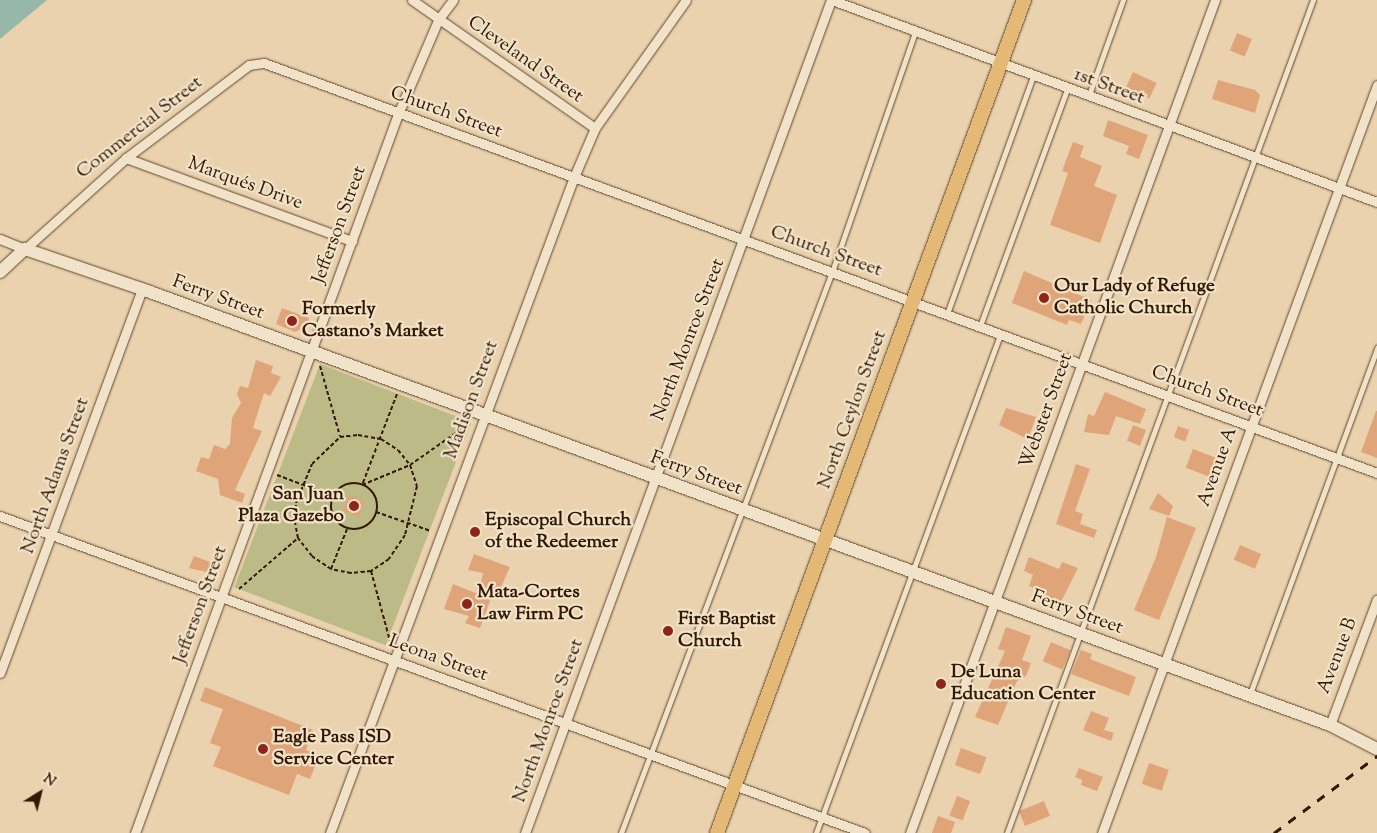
<!DOCTYPE html>
<meta charset="utf-8">
<style>
body{margin:0}
#map{position:relative;width:1377px;height:833px;overflow:hidden;background:#e9d2ad;font-family:"Sorts Mill Goudy",serif}
div>[style]{position:absolute}
[style*='--x']{left:calc(var(--x)*1px);top:calc(var(--y)*1px);width:calc(var(--w)*1px);rotate:calc(var(--a)*1deg)}
.green>*{inset:0;background:#bcba86;transform-origin:0 0}
.water>*{inset:0;background:#97b8a8}
.building>*{inset:0;background:#e0a479;transform-origin:0 0}
.path>*{height:2px;margin-top:-1px;transform-origin:0;background:repeating-linear-gradient(90deg,#351801 0 4px,transparent 0 6.5px)}
.path>.ring{margin:-1px;padding:0;box-sizing:content-box;background:none;border:2px solid #351801;border-radius:50%}
.roads{filter:drop-shadow(0 0 1px #62462c) drop-shadow(0 0 1px #62462c)}
.lane>*{height:4.5px;margin:-2.25px;padding:0 2.25px;transform-origin:2.25px;border-radius:2.25px;background:#f1e2ca}
.street>*{height:9px;margin:-4.5px;padding:0 4.5px;transform-origin:4.5px;border-radius:4.5px;background:#f1e2ca}
.secondary>*{height:12px;margin:-6px;padding:0 6px;transform-origin:6px;border-radius:6px;background:#f1e2ca}
.primary>*{height:14px;margin:-7px;padding:0 7px;transform-origin:7px;border-radius:7px;background:#e4b976}
.rail>*{height:3px;margin-top:-1.5px;transform-origin:0;background:repeating-linear-gradient(90deg,#351801 0 9px,transparent 0 18px)}
.dots>*{width:14px;height:14px;translate:-50% -50%;box-sizing:border-box;border:2px solid #f1e2ca;border-radius:50%}
span{translate:-50% -50%;white-space:nowrap;text-align:center;line-height:1.15;-webkit-text-stroke:4.5px #f1e2ca;paint-order:stroke}
.street-label{font-size:19px;color:#351801}
.poi-label{font-size:19px;color:#351801;font-weight:700}
.left{translate:0 -50%;text-align:left}
.right{translate:-100% -50%;text-align:right}
.north{position:absolute;left:15px;top:768px;width:50px;height:50px;-webkit-text-stroke:4px #f1e2ca;paint-order:stroke;rotate:36deg;font-size:14px;font-weight:700;line-height:20px;text-align:center;color:#351801}
.north::after{content:'';display:block;margin:auto;width:18px;height:22px;background:#351801;clip-path:polygon(50% 0,100% 100%,50% 72%,0 100%)}
</style>
<div id="map">
<div class="green">
<i style="left:320px;top:364px;width:162px;height:239px;rotate:21deg"></i>
</div>
<div class="water">
<i style="clip-path:polygon(0 0,47px 0,0 39px)"></i>
</div>
<div class="building">
<i style="left:1237px;top:33px;width:16px;height:19px;rotate:22deg"></i>
<i style="left:1133px;top:72px;width:26px;height:17px;rotate:25deg"></i>
<i style="clip-path:polygon(1218px 80px,1255px 90px,1260px 95px,1255px 113px,1212px 99px)"></i>
<i style="clip-path:polygon(1108px 120px,1148px 135px,1139px 159px,1126px 154px,1129px 146px,1103px 136px)"></i>
<i style="clip-path:polygon(1073px 142px,1084px 146px,1080px 157px,1102px 166px,1094px 186px,1117px 195px,1100px 243px,1050px 225px,1068px 173px,1062px 171px)"></i>
<i style="clip-path:polygon(1024px 271px,1091px 300px,1081px 324px,1069px 320px,1067px 325px,1012px 303px)"></i>
<i style="clip-path:polygon(282px 308px,309px 318px,307px 326px,295px 332px,276px 324px)"></i>
<i style="clip-path:polygon(256px 360px,273px 366px,271px 373px,281px 377px,270px 396px,264px 393px,253px 428px,262px 431px,235px 490px,245px 494px,242px 503px,220px 495px,218px 479px,196px 471px,201px 457px,209px 459px,214px 445px,225px 449px,230px 444px,232px 418px,241px 403px,237px 394px,240px 386px,248px 388px)"></i>
<i style="clip-path:polygon(1105px 392px,1146px 409px,1140px 424px,1116px 416px,1109px 435px,1084px 432px,1088px 414px,1094px 416px)"></i>
<i style="clip-path:polygon(1006px 408px,1036px 417px,1028px 439px,999px 425px)"></i>
<i style="clip-path:polygon(1376px 411px,1377px 411px,1377px 458px,1361px 452px)"></i>
<i style="left:1133px;top:425px;width:14px;height:17px;rotate:21deg"></i>
<i style="left:1178px;top:426px;width:12px;height:12px;rotate:20deg"></i>
<i style="left:1193px;top:449px;width:28px;height:20px;rotate:21deg"></i>
<i style="clip-path:polygon(1076px 464px,1090px 469px,1075px 511px,1083px 514px,1080px 524px,1097px 530px,1094px 538px,1056px 524px)"></i>
<i style="clip-path:polygon(1158px 493px,1173px 506px,1169px 516px,1149px 509px)"></i>
<i style="left:349px;top:495px;width:17px;height:17px;rotate:21deg"></i>
<i style="clip-path:polygon(1167px 517px,1196px 528px,1159px 620px,1134px 610px,1156px 557px)"></i>
<i style="left:1240px;top:545px;width:23px;height:16px;rotate:23deg"></i>
<i style="clip-path:polygon(474px 554px,510px 567px,499px 592px,494px 590px,480px 628px,465px 623px,469px 616px,444px 609px,453px 584px,478px 594px,483px 573px,468px 570px)"></i>
<i style="clip-path:polygon(194px 556px,218px 565px,215px 574px,189px 568px)"></i>
<i style="clip-path:polygon(1029px 557px,1059px 569px,1062px 562px,1078px 568px,1059px 606px,1041px 599px,1044px 592px,1029px 586px,1033px 575px,1024px 571px)"></i>
<i style="clip-path:polygon(1006px 627px,1031px 636px,1022px 660px,1031px 663px,1026px 676px,1017px 681px,998px 725px,975px 717px,1005px 651px,998px 649px)"></i>
<i style="left:1051px;top:642px;width:21px;height:21px;rotate:23deg"></i>
<i style="clip-path:polygon(1081px 650px,1092px 654px,1090px 659px,1136px 677px,1129px 696px,1071px 674px)"></i>
<i style="clip-path:polygon(205px 687px,313px 730px,306px 750px,319px 756px,310px 779px,297px 774px,289px 795px,213px 766px,221px 747px,210px 743px,223px 709px,200px 701px)"></i>
<i style="clip-path:polygon(1091px 711px,1109px 718px,1104px 730px,1114px 733px,1111px 741px,1083px 730px)"></i>
<i style="left:961px;top:748px;width:27px;height:18px;rotate:20deg"></i>
<i style="left:1149px;top:763px;width:21px;height:22px;rotate:19deg"></i>
<i style="clip-path:polygon(1079px 768px,1103px 777px,1097px 791px,1081px 785px,1082px 780px,1075px 777px)"></i>
<i style="left:957px;top:796px;width:14px;height:21px;rotate:21deg"></i>
<i style="left:1044px;top:801px;width:16px;height:27px;rotate:68deg"></i>
<i style="clip-path:polygon(938px 816px,955px 822px,951px 833px,932px 833px)"></i>
</div>
<div class="path">
<i style="--x:320;--y:366;--w:73;--a:74.1"></i>
<i style="--x:397;--y:394;--w:97;--a:111"></i>
<i style="--x:362;--y:485;--w:52;--a:-22.6"></i>
<i style="--x:410;--y:465;--w:73;--a:-35"></i>
<i style="--x:358;--y:435;--w:23;--a:10"></i>
<i style="--x:381;--y:439;--w:20;--a:33"></i>
<i style="--x:398;--y:450;--w:19;--a:51"></i>
<i style="--x:410;--y:465;--w:22;--a:72"></i>
<i style="--x:417;--y:486;--w:50;--a:103.8"></i>
<i style="--x:405;--y:535;--w:29;--a:124"></i>
<i style="--x:389;--y:559;--w:22;--a:146"></i>
<i style="--x:371;--y:571;--w:20;--a:174"></i>
<i style="--x:351;--y:573;--w:20;--a:-169"></i>
<i style="--x:331;--y:569;--w:23;--a:-146"></i>
<i style="--x:312;--y:556;--w:23;--a:-128"></i>
<i style="--x:298;--y:538;--w:16;--a:-101"></i>
<i style="--x:295;--y:522;--w:19;--a:-87"></i>
<i style="--x:296;--y:503;--w:42;--a:-67.7"></i>
<i style="--x:312;--y:464;--w:39;--a:-44"></i>
<i style="--x:340;--y:437;--w:18;--a:-6"></i>
<i style="--x:277;--y:475;--w:60;--a:20.6"></i>
<i class="ring" style="left:331px;top:483px;width:44px;height:44px"></i>
<i style="--x:376;--y:512;--w:58;--a:19.1"></i>
<i style="--x:331;--y:569;--w:43;--a:-68.2"></i>
<i style="--x:371;--y:571;--w:73;--a:74.8"></i>
<i style="--x:239;--y:589;--w:78;--a:-40.8"></i>
</div>
<div class="roads">
<div class="lane">
<i style="--x:1089;--y:95;--w:101;--a:-70.3"></i>
<i style="--x:947;--y:314;--w:252;--a:-70.1"></i>
<i style="--x:980;--y:326;--w:252;--a:-69.8"></i>
<i style="--x:1250;--y:694;--w:369;--a:-69.8"></i>
<i style="--x:621;--y:833;--w:599;--a:-69.39"></i>
<i style="--x:832;--y:272;--w:254;--a:-70.9"></i>
<i style="--x:816;--y:833;--w:531;--a:-69.72"></i>
<i style="--x:1007;--y:833;--w:887;--a:-69.83"></i>
</div>
<div class="street">
<i style="--x:412;--y:0;--w:223;--a:35"></i>
<i style="--x:832;--y:0;--w:581;--a:20.34"></i>
<i style="--x:126;--y:158;--w:241;--a:20.2"></i>
<i style="--x:0;--y:239;--w:27;--a:22"></i>
<i style="--x:25;--y:249;--w:136;--a:-42"></i>
<i style="--x:126;--y:158;--w:154;--a:-37.1"></i>
<i style="--x:249;--y:65;--w:15;--a:-8"></i>
<i style="--x:264;--y:63;--w:1186;--a:20.22"></i>
<i style="--x:0;--y:516;--w:921;--a:20.13"></i>
<i style="--x:0;--y:673;--w:409;--a:-69.7"></i>
<i style="--x:1330;--y:725;--w:134;--a:-69.5"></i>
<i style="--x:135;--y:833;--w:766;--a:-69.91"></i>
<i style="--x:398;--y:114;--w:102;--a:-66.9"></i>
<i style="--x:438;--y:20;--w:25;--a:-53"></i>
<i style="--x:330;--y:833;--w:700;--a:-69.6"></i>
<i style="--x:574;--y:177;--w:53;--a:-66.8"></i>
<i style="--x:595;--y:128;--w:157;--a:-54.6"></i>
<i style="--x:525;--y:833;--w:887;--a:-69.83"></i>
<i style="--x:910;--y:833;--w:887;--a:-69.89"></i>
<i style="--x:1102;--y:833;--w:797;--a:-69.81"></i>
</div>
<div class="secondary">
<i style="--x:0;--y:272;--w:34;--a:-43"></i>
<i style="--x:25;--y:249;--w:124;--a:18.9"></i>
<i style="--x:142;--y:289;--w:1265;--a:20.15"></i>
<i style="--x:1330;--y:725;--w:53;--a:27.1"></i>
</div>
<div class="primary">
<i style="--x:717;--y:833;--w:888;--a:-69.77"></i>
</div>
</div>
<div class="rail">
<i style="--x:1274;--y:833;--w:129;--a:-36.8"></i>
</div>
<div class="dots">
<i style="left:1044px;top:298px;background:#8f2418"></i>
<i style="left:292px;top:321px;background:#8f2418"></i>
<i style="left:354px;top:506px;background:#8f2418"></i>
<i style="left:475px;top:532px;background:#8f2418"></i>
<i style="left:467px;top:604px;background:#8f2418"></i>
<i style="left:668px;top:631px;background:#8f2418"></i>
<i style="left:941px;top:684px;background:#8f2418"></i>
<i style="left:263px;top:749px;background:#8f2418"></i>
</div>
<div class="street-label">
<span style="left:525px;top:60px;rotate:35deg">Cleveland Street</span>
<span style="left:1109px;top:87px;rotate:20deg">1st Street</span>
<span style="left:446px;top:113px;rotate:20deg">Church Street</span>
<span style="left:140px;top:128px;rotate:-38deg">Commercial Street</span>
<span style="left:245px;top:184px;rotate:20deg">Marqués Drive</span>
<span style="left:340px;top:225px;rotate:-70deg">Jefferson Street</span>
<span style="left:826px;top:252px;rotate:20deg">Church Street</span>
<span style="left:218px;top:298px;rotate:20deg">Ferry Street</span>
<span style="left:689px;top:340px;rotate:-69deg">North Monroe Street</span>
<span style="left:1207px;top:392px;rotate:20deg">Church Street</span>
<span style="left:472px;top:400px;rotate:-70deg">Madison Street</span>
<span style="left:853px;top:410px;rotate:-70deg">North Ceylon Street</span>
<span style="left:1047px;top:411px;rotate:-70deg">Webster Street</span>
<span style="left:1218px;top:467px;rotate:-70deg">Avenue A</span>
<span style="left:696px;top:474px;rotate:20deg">Ferry Street</span>
<span style="left:56px;top:476px;rotate:-70deg">North Adams Street</span>
<span style="left:201px;top:605px;rotate:-70deg">Jefferson Street</span>
<span style="left:1077px;top:613px;rotate:20deg">Ferry Street</span>
<span style="left:1338px;top:656px;rotate:-69deg">Avenue B</span>
<span style="left:438px;top:659px;rotate:20deg">Leona Street</span>
<span style="left:549px;top:721px;rotate:-70deg">North Monroe Street</span>
</div>
<div class="poi-label">
<span class="left" style="left:1054px;top:298px">Our Lady of Refuge<br>Catholic Church</span>
<span class="left" style="left:302px;top:321px">Formerly<br>Castano's Market</span>
<span class="right" style="left:344px;top:506px">San Juan<br>Plaza Gazebo</span>
<span class="left" style="left:485px;top:532px">Episcopal Church<br>of the Redeemer</span>
<span class="left" style="left:477px;top:604px">Mata-Cortes<br>Law Firm PC</span>
<span class="left" style="left:678px;top:631px">First Baptist<br>Church</span>
<span class="left" style="left:951px;top:684px">De Luna<br>Education Center</span>
<span class="left" style="left:273px;top:749px">Eagle Pass ISD<br>Service Center</span>
</div>
<div class="north">N</div>
</div>
